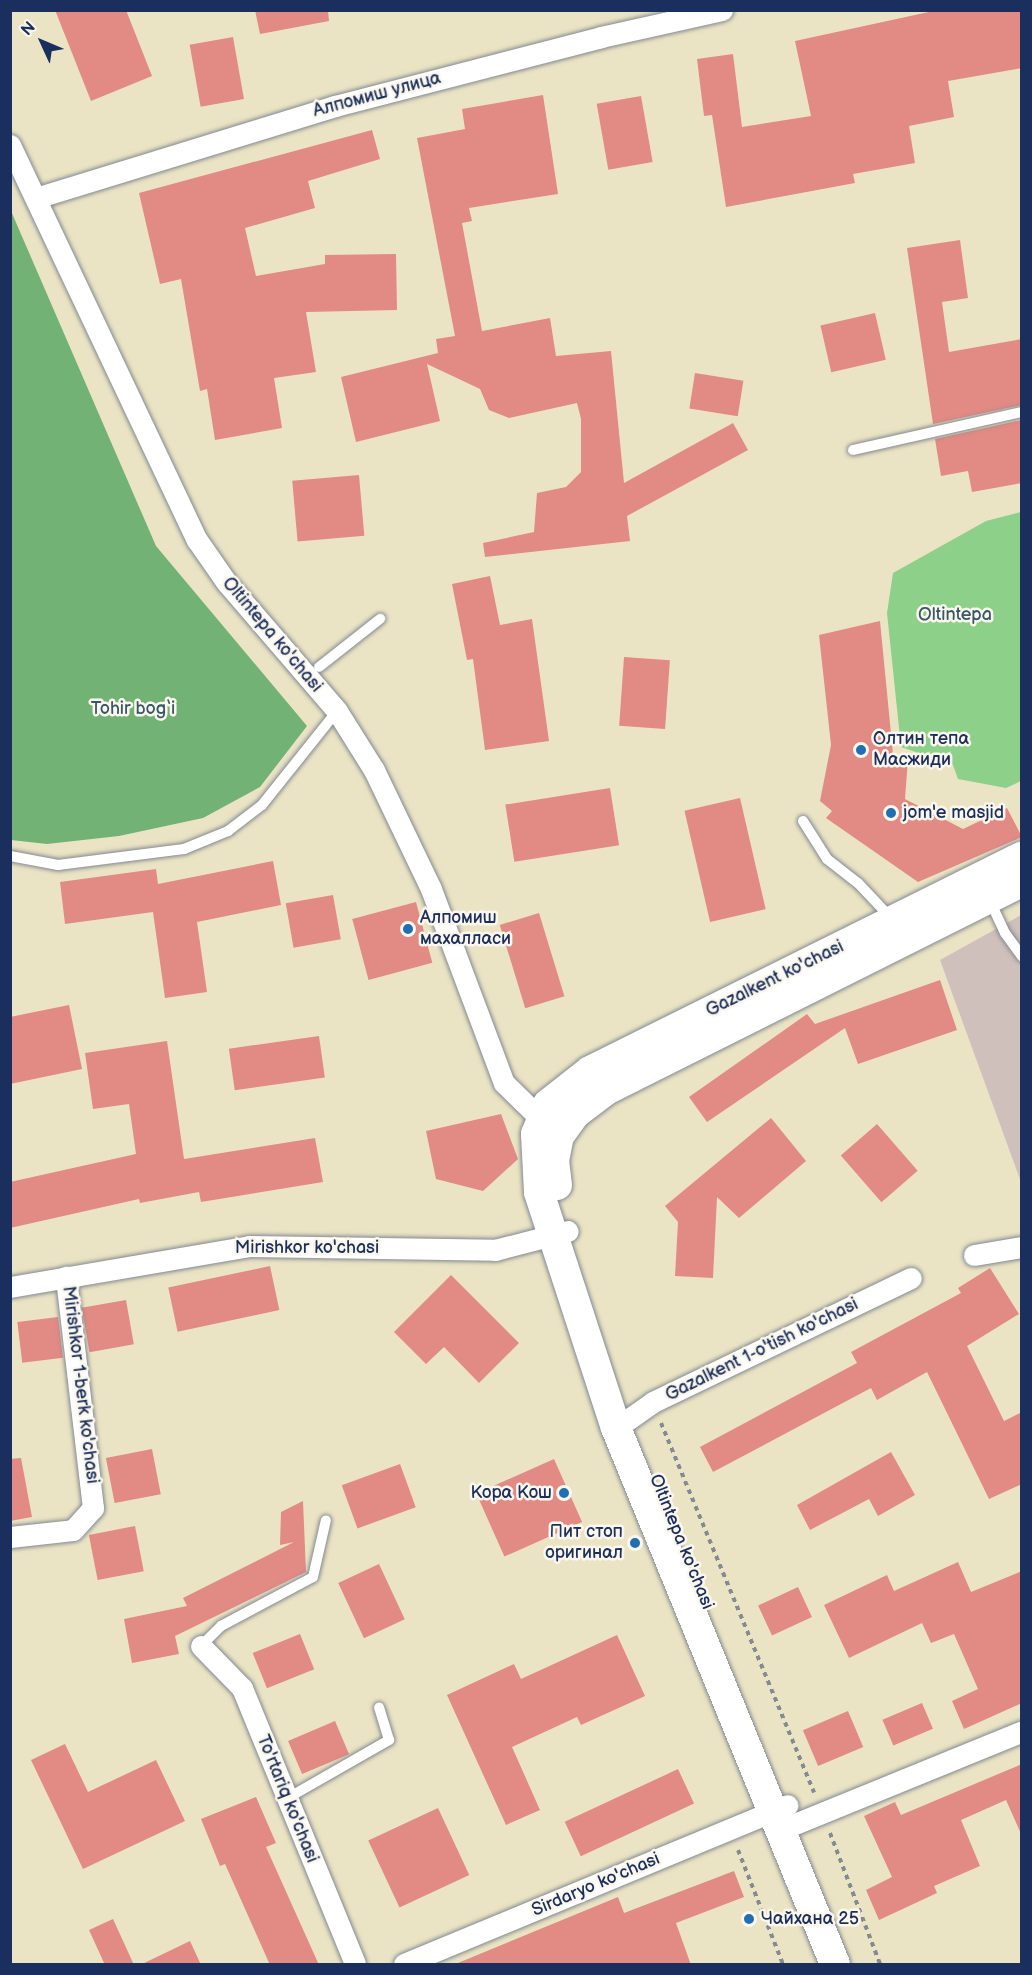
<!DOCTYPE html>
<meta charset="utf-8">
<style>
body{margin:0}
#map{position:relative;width:1032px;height:1975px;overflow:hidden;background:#ebe4c4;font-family:"Balsamiq Sans",sans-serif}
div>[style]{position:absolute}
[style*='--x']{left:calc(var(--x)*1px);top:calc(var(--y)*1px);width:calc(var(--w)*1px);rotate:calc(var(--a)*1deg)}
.industrial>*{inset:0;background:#d0c0bc}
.green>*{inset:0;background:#8dd089}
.forest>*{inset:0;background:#72b275}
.building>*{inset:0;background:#e28a84;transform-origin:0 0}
.path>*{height:4px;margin-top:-2px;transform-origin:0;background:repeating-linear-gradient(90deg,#838a91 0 4.5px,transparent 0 9px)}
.roads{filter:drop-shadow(0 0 2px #838a91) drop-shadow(0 0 2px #838a91)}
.service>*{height:10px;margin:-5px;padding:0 5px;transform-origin:5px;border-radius:5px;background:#fff}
.minor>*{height:21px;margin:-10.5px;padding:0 10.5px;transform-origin:10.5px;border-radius:10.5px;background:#fff}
.secondary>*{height:30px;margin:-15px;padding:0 15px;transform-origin:15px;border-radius:15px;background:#fff}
.dots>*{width:16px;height:16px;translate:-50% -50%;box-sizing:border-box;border:3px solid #fbf7ec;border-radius:50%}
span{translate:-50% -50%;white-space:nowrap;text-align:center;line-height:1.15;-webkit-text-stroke:5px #fbf7ec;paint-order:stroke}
.street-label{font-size:18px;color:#1b2f5e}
.park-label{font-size:18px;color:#385769}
.poi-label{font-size:18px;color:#1b2f5e}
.left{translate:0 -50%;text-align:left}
.right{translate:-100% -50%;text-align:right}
.frame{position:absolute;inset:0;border:12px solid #1b2f5e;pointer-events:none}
.north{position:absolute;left:12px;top:12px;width:60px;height:60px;-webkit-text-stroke:4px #fbf7ec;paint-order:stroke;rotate:314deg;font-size:16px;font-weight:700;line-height:24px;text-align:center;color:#1b2f5e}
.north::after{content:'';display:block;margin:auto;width:21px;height:27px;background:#1b2f5e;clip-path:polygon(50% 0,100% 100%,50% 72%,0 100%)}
</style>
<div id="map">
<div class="industrial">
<i style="clip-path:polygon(1021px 915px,1021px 1182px,940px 960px)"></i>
</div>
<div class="green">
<i style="clip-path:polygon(1021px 512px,1021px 781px,1006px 788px,958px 779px,953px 765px,901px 747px,887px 613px,893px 573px,986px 521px)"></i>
</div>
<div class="forest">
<i style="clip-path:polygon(11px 211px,156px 546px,307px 726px,260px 787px,203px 818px,119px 836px,47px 844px,11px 840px)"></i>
</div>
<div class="building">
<i style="clip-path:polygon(55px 10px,126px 10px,152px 76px,91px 101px)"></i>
<i style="clip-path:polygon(255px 10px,328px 10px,329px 21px,260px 34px)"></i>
<i style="clip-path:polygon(938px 10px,1022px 10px,1022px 68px,948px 81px,954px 117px,909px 126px,915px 163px,853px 174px,855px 183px,726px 207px,712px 115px,704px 116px,697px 59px,733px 54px,742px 127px,811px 116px,795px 41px)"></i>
<i style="left:233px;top:37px;width:63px;height:44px;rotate:80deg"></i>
<i style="clip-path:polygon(543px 95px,558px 194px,469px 208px,472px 221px,462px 223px,482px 331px,550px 318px,556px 356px,611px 351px,624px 483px,733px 423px,748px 450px,627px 516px,630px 541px,485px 557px,483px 543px,534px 532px,537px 493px,566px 487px,581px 472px,581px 419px,577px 403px,509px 418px,489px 410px,480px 389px,427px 364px,440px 421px,356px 442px,341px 377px,438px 353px,436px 339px,455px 336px,417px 138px,465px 129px,462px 109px)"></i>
<i style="left:641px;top:96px;width:67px;height:45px;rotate:80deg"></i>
<i style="clip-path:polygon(372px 130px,380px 159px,308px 181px,315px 208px,245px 228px,256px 276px,325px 264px,325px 255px,396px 254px,397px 310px,306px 312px,316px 372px,274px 378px,282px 428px,215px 440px,207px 389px,200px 391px,181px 279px,160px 284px,139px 193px)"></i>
<i style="clip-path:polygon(960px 240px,968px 298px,942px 302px,949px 352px,1022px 339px,1022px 405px,933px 424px,907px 248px)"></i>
<i style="left:875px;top:313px;width:48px;height:56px;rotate:77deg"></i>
<i style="left:695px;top:373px;width:49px;height:36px;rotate:9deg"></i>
<i style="clip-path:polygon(1022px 420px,1022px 483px,972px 492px,968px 471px,941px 476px,935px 439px)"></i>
<i style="left:359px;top:475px;width:61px;height:67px;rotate:85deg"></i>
<i style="clip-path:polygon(490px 576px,500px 625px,532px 619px,549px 741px,485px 750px,473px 659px,467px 660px,452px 584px)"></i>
<i style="clip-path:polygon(880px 621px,893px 754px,908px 759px,905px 799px,963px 829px,1007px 808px,1022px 837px,918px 882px,826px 818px,832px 811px,820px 801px,831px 745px,819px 635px)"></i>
<i style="left:624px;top:657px;width:46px;height:69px;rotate:4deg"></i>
<i style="left:610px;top:788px;width:58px;height:106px;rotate:81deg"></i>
<i style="left:740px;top:798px;width:114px;height:57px;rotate:77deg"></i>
<i style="clip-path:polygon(273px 861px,281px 905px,197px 922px,207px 992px,165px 998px,153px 912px,65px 924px,60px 882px,156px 869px,158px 884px)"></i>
<i style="left:333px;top:895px;width:45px;height:48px;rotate:80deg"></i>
<i style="left:416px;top:902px;width:63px;height:66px;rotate:75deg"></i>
<i style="left:539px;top:913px;width:87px;height:41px;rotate:73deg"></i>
<i style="clip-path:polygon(940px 980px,957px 1030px,858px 1064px,845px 1028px,707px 1122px,689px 1097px,807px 1014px,815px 1024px)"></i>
<i style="clip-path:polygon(69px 1005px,82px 1069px,10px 1084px,10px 1017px)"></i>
<i style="left:319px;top:1036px;width:42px;height:91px;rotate:82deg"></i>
<i style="clip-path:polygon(167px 1041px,184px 1159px,315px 1138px,323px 1182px,201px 1202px,199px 1192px,140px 1203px,139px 1199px,10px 1228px,10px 1182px,136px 1154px,129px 1104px,93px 1109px,85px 1053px)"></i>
<i style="clip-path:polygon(501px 1114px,518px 1159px,483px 1191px,436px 1179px,426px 1131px)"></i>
<i style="clip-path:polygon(771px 1118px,806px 1161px,739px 1218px,717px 1197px,713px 1278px,675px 1276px,678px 1222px,665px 1206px)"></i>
<i style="left:877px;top:1124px;width:62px;height:48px;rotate:49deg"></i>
<i style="left:270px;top:1266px;width:45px;height:104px;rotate:78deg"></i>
<i style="clip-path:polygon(990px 1268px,1019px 1314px,967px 1346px,1004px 1421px,1022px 1412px,1022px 1484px,989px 1499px,927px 1372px,877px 1400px,871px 1388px,713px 1472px,700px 1447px,857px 1363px,851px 1352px,961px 1293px,958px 1288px)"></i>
<i style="clip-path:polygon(451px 1275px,519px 1343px,479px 1383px,444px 1347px,426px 1364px,394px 1332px)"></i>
<i style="left:126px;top:1300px;width:45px;height:45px;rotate:80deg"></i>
<i style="left:58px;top:1317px;width:41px;height:41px;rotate:83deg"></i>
<i style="left:152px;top:1449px;width:46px;height:47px;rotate:79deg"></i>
<i style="clip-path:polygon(891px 1452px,915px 1495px,878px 1516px,869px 1499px,810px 1530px,797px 1505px)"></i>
<i style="clip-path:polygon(21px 1458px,32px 1517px,10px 1521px,10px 1459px)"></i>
<i style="left:554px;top:1459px;width:69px;height:85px;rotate:66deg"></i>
<i style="left:400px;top:1464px;width:46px;height:62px;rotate:70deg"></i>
<i style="clip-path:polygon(303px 1501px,306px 1572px,175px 1636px,179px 1654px,132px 1663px,124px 1619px,187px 1606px,183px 1598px,294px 1542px,280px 1545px,281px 1512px)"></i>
<i style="left:135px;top:1526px;width:46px;height:47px;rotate:79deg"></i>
<i style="clip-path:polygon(958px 1562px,971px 1592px,1022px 1571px,1022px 1703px,964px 1729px,952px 1701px,978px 1689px,954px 1634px,931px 1643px,922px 1623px,849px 1658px,824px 1605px,887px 1575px,894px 1591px)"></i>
<i style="left:379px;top:1564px;width:61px;height:45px;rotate:65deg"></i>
<i style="left:798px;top:1587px;width:33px;height:44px;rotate:65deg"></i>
<i style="left:300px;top:1634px;width:38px;height:51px;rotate:68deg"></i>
<i style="clip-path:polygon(617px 1635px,645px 1696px,581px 1725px,577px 1717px,512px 1747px,540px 1810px,506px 1825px,447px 1695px,514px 1664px,521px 1679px)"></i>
<i style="left:922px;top:1703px;width:28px;height:43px;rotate:67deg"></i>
<i style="left:848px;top:1711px;width:39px;height:49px;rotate:67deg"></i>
<i style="left:335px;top:1721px;width:36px;height:51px;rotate:67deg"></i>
<i style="clip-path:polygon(65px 1744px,88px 1792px,156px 1760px,185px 1821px,83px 1869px,31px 1760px)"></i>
<i style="clip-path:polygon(1022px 1764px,1022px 1836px,1006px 1800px,961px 1820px,980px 1866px,934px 1886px,937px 1893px,879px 1920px,866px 1890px,892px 1877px,864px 1816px,895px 1802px,901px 1815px)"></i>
<i style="left:678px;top:1769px;width:38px;height:125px;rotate:65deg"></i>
<i style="clip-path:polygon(256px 1797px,276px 1843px,266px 1847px,319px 1965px,270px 1965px,225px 1864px,220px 1866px,201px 1819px)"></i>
<i style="left:438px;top:1808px;width:74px;height:77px;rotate:65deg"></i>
<i style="clip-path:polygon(734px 1871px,744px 1897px,676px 1923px,691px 1965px,453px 1965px,618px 1897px,624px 1913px)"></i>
<i style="clip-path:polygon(113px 1919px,134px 1965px,105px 1965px,89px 1930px)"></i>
<i style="clip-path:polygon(190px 1941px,201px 1965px,140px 1965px)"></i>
</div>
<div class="path">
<i style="--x:661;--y:1423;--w:400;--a:67.5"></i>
<i style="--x:830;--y:1833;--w:140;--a:69.1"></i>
<i style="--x:738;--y:1850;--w:123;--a:68.5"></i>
</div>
<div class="roads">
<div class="service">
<i style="--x:853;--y:450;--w:173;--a:-12.7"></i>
<i style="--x:319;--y:667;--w:78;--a:-38.2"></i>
<i style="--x:803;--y:821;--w:45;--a:57.7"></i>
<i style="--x:827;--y:859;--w:39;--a:38"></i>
<i style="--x:858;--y:883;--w:48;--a:46.7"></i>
<i style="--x:10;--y:856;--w:49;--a:10.6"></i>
<i style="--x:58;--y:865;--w:127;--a:-7.2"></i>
<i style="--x:184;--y:849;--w:48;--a:-22.2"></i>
<i style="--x:228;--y:831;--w:43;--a:-37.4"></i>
<i style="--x:262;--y:805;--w:120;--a:-51.4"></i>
<i style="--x:990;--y:901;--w:35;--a:65"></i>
<i style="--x:1005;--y:933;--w:29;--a:54"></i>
<i style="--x:201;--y:1646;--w:28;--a:-45"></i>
<i style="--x:221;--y:1626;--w:104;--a:-28"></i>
<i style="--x:313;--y:1577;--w:58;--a:-77.2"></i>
<i style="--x:286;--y:1799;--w:119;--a:-29.8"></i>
<i style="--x:389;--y:1740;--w:34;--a:-107"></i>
</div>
<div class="minor">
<i style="--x:10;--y:145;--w:437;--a:64.7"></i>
<i style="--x:197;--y:540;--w:52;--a:55.1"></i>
<i style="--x:227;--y:583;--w:169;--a:49.3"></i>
<i style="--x:337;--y:711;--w:70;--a:57.9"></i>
<i style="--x:374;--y:770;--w:132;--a:64.4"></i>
<i style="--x:431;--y:889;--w:207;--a:69.4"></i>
<i style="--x:504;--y:1083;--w:63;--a:44.4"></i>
<i style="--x:36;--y:198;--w:313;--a:-17.1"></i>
<i style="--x:335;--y:106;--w:275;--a:-14.5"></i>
<i style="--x:601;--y:37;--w:124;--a:-12.6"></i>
<i style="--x:974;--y:1255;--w:49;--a:-9.5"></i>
<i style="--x:10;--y:1287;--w:242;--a:-9.7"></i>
<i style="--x:249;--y:1246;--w:246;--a:0.9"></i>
<i style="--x:495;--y:1250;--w:75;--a:-14.6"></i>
<i style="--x:616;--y:1428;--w:45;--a:-35.1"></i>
<i style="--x:653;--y:1402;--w:286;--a:-25.7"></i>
<i style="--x:10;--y:1537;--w:63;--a:-6.3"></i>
<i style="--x:73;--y:1530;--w:30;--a:-48"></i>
<i style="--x:93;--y:1508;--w:233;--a:-96.7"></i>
<i style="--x:201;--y:1646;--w:59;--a:45.7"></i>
<i style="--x:242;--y:1688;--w:298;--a:67.7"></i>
<i style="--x:780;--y:1830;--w:261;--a:-22.2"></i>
<i style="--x:404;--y:1964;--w:415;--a:-22.5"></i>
</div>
<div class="secondary">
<i style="--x:557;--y:1185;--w:24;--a:-97"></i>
<i style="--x:554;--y:1161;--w:25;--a:-79"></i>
<i style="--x:559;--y:1136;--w:29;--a:-54"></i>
<i style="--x:576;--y:1113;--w:38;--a:-37"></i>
<i style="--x:606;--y:1090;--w:465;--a:-26.6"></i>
<i style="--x:835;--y:1964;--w:579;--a:-112.22"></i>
<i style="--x:616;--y:1428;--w:248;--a:-108.1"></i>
<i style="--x:539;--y:1192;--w:58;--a:-93"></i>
<i style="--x:536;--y:1134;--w:32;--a:-68"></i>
<i style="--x:548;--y:1104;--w:53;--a:-38.2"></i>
<i style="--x:590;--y:1071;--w:482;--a:-26.4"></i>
</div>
</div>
<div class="dots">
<i style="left:861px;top:750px;background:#1f6fb2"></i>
<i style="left:891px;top:813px;background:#1f6fb2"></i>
<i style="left:408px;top:929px;background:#1f6fb2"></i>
<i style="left:564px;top:1493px;background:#1f6fb2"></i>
<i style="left:635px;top:1543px;background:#1f6fb2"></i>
<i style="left:749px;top:1919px;background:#1f6fb2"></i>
</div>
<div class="street-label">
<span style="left:377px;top:95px;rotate:-15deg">Алпомиш улица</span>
<span style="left:272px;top:635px;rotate:50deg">Oltintepa ko'chasi</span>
<span style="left:775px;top:979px;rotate:-26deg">Gazalkent ko'chasi</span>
<span style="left:307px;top:1248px">Mirishkor ko'chasi</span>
<span style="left:762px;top:1350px;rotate:-26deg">Gazalkent 1-o'tish ko'chasi</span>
<span style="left:80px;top:1385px;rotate:83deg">Mirishkor 1-berk ko'chasi</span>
<span style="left:681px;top:1542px;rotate:68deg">Oltintepa ko'chasi</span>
<span style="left:287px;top:1799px;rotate:68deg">To'rtariq ko'chasi</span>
<span style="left:596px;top:1885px;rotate:-23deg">Sirdaryo ko'chasi</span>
</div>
<div class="park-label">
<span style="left:955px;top:615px">Oltintepa</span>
<span style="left:133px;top:709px">Tohir bog‘i</span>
</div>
<div class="poi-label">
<span class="left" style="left:873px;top:750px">Олтин тепа<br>Масжиди</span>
<span class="left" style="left:903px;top:813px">jom'e masjid</span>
<span class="left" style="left:420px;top:929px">Алпомиш<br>махалласи</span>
<span class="right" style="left:552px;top:1493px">Кора Кош</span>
<span class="right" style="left:623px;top:1543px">Пит стоп<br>оригинал</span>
<span class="left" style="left:761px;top:1919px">Чайхана 25</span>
</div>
<div class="frame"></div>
<div class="north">N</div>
</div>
